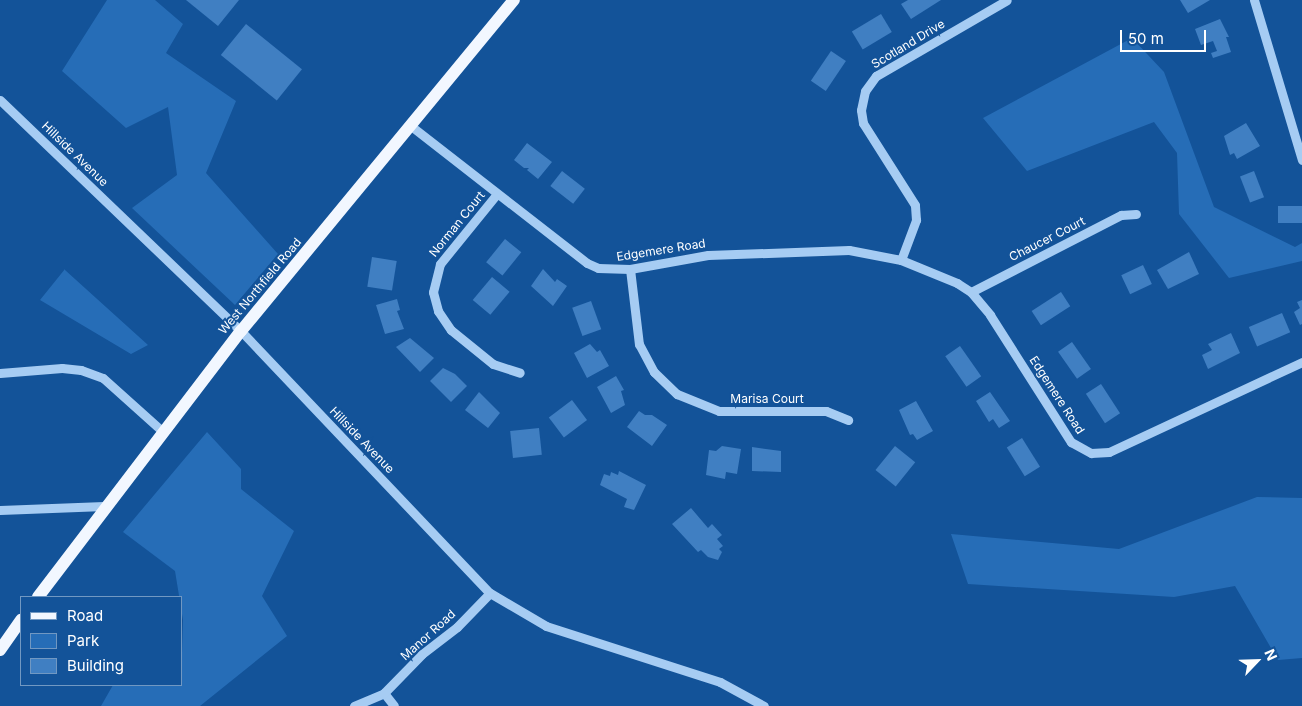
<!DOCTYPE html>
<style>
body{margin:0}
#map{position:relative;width:1302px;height:706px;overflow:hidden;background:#135399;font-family:Inter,sans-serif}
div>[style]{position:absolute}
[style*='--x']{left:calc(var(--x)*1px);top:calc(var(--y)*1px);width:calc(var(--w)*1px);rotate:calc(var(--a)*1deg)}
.green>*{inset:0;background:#266db7}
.building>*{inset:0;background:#407fc2;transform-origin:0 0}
.minor>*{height:9px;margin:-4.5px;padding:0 4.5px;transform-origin:4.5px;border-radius:4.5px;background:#a6ccf3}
.major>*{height:12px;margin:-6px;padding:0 6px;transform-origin:6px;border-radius:6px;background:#f2f7ff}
span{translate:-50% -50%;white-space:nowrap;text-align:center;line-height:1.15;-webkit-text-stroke:4px #135399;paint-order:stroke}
.street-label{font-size:12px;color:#fff}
.legend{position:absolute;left:20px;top:596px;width:162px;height:90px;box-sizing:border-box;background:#135399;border:1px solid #7198c2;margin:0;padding:6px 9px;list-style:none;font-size:15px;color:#fff}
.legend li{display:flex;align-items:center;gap:10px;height:25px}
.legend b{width:25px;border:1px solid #7198c2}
.north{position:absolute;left:1232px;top:636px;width:50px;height:50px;-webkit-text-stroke:4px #135399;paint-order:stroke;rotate:66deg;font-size:14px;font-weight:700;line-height:20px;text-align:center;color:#fff}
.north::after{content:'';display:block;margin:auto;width:18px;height:22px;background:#fff;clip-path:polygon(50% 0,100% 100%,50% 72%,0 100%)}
.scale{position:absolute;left:1120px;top:30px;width:86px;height:22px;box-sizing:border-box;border:2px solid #fff;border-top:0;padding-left:6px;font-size:15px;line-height:18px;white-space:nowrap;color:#fff;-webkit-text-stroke:4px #135399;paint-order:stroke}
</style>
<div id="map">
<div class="green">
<i style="clip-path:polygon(107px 0,155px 0,183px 24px,166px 53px,236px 101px,206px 173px,278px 254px,235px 305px,132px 208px,177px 175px,168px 107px,126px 128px,62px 71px)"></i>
<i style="clip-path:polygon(1132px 38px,1164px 72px,1214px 207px,1295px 247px,1302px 243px,1302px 261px,1229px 278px,1179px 214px,1177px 153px,1154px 122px,1027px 171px,983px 118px)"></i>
<i style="clip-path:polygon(65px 269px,65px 270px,148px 345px,131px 354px,40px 300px)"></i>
<i style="clip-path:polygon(207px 432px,241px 469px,241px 489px,294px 531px,262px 596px,287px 636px,200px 706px,101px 706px,113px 685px,181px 685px,183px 620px,175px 571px,123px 532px)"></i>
<i style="clip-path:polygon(1257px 497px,1302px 498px,1302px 658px,1278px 660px,1235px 586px,1174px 597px,968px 584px,951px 534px,1119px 549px)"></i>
</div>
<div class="building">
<i style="clip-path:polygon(186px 0,239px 0,218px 26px)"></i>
<i style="clip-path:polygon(908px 0,941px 0,911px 19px,901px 4px)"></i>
<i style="clip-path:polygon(1180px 0,1210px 0,1188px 13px)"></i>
<i style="left:881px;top:14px;width:21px;height:34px;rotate:59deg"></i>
<i style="clip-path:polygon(1220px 19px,1229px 37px,1226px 37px,1231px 52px,1213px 58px,1211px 53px,1217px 51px,1213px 41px,1201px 45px,1195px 29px)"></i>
<i style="left:246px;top:24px;width:72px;height:40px;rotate:39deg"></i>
<i style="left:831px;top:51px;width:18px;height:36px;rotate:34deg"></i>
<i style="clip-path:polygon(1246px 123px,1260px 146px,1237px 159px,1234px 153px,1230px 155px,1224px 136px)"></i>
<i style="clip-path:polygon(527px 143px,552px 162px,538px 179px,527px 170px,529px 168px,524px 168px,514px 160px)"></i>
<i style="left:562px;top:171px;width:29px;height:19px;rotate:38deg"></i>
<i style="left:1254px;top:171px;width:28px;height:15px;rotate:69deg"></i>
<i style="left:1302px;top:206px;width:17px;height:24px;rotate:90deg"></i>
<i style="left:505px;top:239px;width:21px;height:30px;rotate:39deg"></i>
<i style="clip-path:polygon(1189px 252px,1199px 274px,1168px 289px,1157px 270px)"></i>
<i style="left:372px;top:257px;width:25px;height:30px;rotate:9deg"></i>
<i style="left:1143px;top:265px;width:21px;height:24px;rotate:65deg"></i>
<i style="clip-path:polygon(543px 269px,555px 282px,557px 279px,567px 286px,553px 306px,531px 286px)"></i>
<i style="left:492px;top:277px;width:23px;height:30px;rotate:40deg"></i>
<i style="left:1061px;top:292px;width:17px;height:35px;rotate:57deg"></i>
<i style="clip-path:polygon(397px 299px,400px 310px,397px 311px,404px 329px,385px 334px,376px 305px)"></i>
<i style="clip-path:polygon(1302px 300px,1302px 324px,1300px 325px,1294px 312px,1300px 308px,1297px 302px)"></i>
<i style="left:591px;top:301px;width:30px;height:20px;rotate:70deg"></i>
<i style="left:1282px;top:313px;width:21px;height:36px;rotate:67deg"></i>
<i style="clip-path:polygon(1231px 333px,1240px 353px,1208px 369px,1202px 355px,1212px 350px,1208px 344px)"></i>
<i style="clip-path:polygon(410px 338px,434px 358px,420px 372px,396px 347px)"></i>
<i style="left:1072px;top:342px;width:33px;height:17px;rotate:55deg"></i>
<i style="clip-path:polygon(590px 344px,597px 352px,600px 350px,609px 366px,587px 378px,574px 353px)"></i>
<i style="left:960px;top:346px;width:37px;height:18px;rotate:55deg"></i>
<i style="clip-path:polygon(443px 368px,455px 374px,467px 386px,451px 402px,430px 381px)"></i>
<i style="clip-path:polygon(616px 376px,624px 390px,621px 391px,625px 405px,611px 413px,597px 387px)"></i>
<i style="left:1101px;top:384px;width:35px;height:18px;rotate:57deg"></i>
<i style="clip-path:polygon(479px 392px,500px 413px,488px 428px,465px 410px)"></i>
<i style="clip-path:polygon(990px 392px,1010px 421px,999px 428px,993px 419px,989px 422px,976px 401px)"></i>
<i style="left:572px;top:400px;width:25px;height:29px;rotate:53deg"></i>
<i style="clip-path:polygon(916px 401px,933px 431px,917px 440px,913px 434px,910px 435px,899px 410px)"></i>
<i style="clip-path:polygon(639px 411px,645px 415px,652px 415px,667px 425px,652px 446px,627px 427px)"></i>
<i style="left:539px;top:428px;width:27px;height:29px;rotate:84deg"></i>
<i style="left:1022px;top:438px;width:34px;height:18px;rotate:58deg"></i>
<i style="clip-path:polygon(722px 446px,741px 449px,737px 474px,726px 472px,725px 479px,706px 475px,709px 450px,716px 451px)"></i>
<i style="left:895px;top:446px;width:26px;height:31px;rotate:39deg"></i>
<i style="clip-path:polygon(752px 447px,781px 451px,781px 472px,752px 471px)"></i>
<i style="clip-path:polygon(619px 471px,646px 485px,634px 510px,624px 507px,627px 499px,600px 485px,604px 474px,610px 476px,611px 472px,618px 475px)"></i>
<i style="clip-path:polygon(691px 508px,708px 528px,712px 524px,722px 535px,717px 539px,723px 546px,719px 549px,722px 552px,718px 560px,708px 557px,701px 550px,698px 552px,672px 524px)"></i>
</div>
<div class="minor">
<i style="--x:1254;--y:0;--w:167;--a:73.3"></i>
<i style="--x:0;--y:100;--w:334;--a:43.8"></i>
<i style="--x:241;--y:331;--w:361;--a:46.5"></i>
<i style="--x:490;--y:593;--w:65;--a:30.5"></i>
<i style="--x:546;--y:626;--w:183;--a:17.8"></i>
<i style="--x:720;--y:682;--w:50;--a:28.6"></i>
<i style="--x:411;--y:126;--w:223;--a:37.9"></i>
<i style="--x:587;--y:263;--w:12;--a:24"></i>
<i style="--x:598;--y:268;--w:32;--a:2"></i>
<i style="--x:630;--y:269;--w:79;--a:-10.2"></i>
<i style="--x:708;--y:255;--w:141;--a:-2"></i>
<i style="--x:849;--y:250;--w:53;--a:10.9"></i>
<i style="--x:901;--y:260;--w:61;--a:22.3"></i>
<i style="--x:957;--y:283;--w:17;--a:33"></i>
<i style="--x:971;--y:292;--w:30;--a:50"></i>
<i style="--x:990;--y:315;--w:151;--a:57.5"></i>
<i style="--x:1071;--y:442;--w:23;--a:29"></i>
<i style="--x:1091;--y:453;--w:18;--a:-3"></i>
<i style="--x:1109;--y:452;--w:213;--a:-25"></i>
<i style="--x:496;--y:195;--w:89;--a:129.1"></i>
<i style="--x:440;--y:264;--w:29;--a:104"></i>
<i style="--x:433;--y:292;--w:20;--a:75"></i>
<i style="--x:438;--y:311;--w:23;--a:56"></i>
<i style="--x:451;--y:330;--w:54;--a:39"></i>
<i style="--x:493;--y:364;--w:28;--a:18"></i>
<i style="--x:901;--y:260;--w:43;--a:-69.4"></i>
<i style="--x:916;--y:220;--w:15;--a:-94"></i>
<i style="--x:915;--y:205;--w:97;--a:-122.4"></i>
<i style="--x:863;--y:123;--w:13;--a:-99"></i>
<i style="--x:861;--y:110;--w:19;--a:-78"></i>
<i style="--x:865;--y:91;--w:19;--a:-54"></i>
<i style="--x:876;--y:76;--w:151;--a:-30.1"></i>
<i style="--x:630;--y:269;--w:76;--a:83.2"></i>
<i style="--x:639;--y:344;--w:32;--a:62"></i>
<i style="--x:654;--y:372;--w:32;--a:44"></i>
<i style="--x:677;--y:394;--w:45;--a:22"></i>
<i style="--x:719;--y:411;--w:107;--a:0"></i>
<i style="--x:826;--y:411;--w:24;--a:22"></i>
<i style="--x:971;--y:292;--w:169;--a:-27.2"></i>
<i style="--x:1121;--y:215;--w:15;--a:-4"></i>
<i style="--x:0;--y:373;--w:62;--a:-4.6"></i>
<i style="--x:62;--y:368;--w:19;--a:6"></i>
<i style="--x:81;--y:370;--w:23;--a:20"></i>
<i style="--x:103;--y:378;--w:79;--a:41.9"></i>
<i style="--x:0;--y:510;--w:104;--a:-2.2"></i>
<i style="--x:384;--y:693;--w:16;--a:52"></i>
<i style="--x:354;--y:706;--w:33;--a:-23"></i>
<i style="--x:384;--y:693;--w:54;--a:-45.7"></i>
<i style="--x:422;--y:654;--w:44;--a:-37.6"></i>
<i style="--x:457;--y:627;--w:47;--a:-45.9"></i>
</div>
<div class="major">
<i style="--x:38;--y:597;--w:335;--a:-52.7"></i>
<i style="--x:241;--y:331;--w:429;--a:-50.5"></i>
<i style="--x:0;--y:650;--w:37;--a:-55"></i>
</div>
<div class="street-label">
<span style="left:908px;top:44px;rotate:-31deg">Scotland Drive</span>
<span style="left:75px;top:154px;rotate:44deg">Hillside Avenue</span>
<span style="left:457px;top:224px;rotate:-51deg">Norman Court</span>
<span style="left:1047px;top:239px;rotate:-27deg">Chaucer Court</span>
<span style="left:661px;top:250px;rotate:-9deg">Edgemere Road</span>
<span style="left:260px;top:286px;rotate:-50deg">West Northfield Road</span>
<span style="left:1057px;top:395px;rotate:57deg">Edgemere Road</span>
<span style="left:767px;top:399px">Marisa Court</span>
<span style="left:362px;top:440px;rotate:46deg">Hillside Avenue</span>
<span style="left:428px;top:635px;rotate:-42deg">Manor Road</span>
</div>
<ul class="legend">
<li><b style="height:6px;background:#f2f7ff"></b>Road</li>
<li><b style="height:14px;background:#266db7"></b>Park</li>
<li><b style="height:14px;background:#407fc2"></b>Building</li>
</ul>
<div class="north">N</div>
<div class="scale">50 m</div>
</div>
